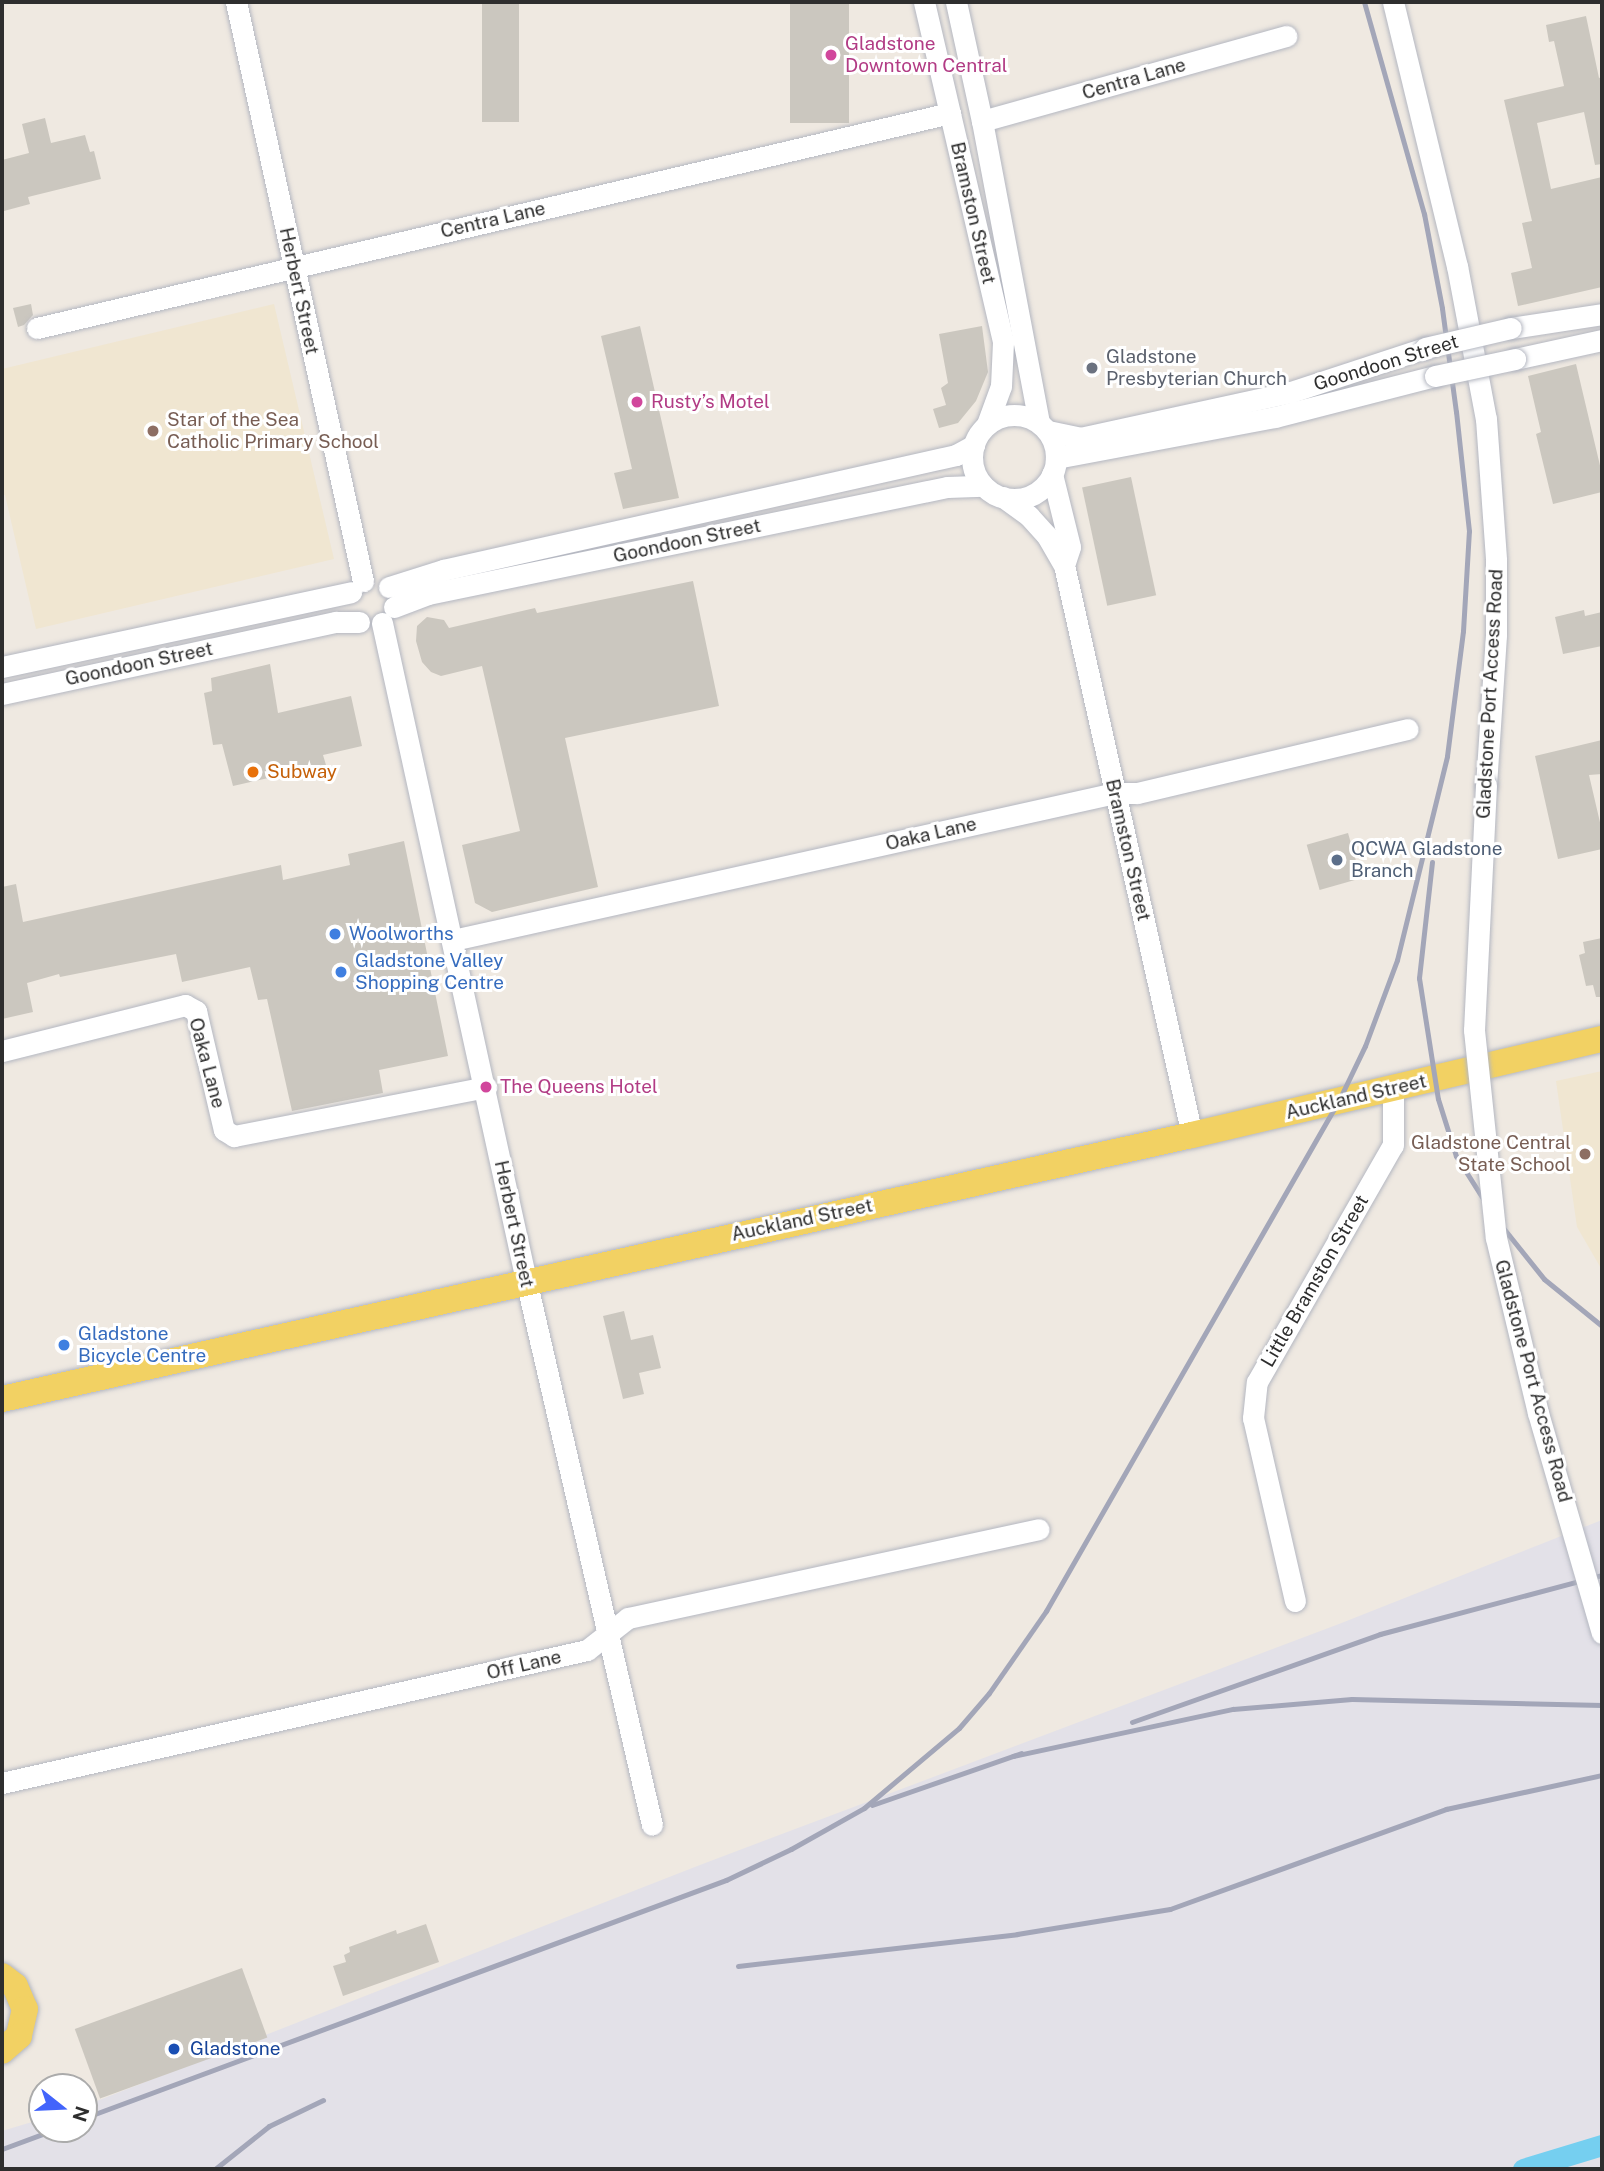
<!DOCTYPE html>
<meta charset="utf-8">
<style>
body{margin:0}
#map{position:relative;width:1604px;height:2171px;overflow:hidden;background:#efe9e1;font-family:"Public Sans",sans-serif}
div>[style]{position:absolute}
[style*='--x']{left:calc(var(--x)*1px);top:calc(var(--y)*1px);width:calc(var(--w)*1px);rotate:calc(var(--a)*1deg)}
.industrial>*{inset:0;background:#e3e1e8}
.education>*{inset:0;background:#f0e6d1}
.canal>*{height:21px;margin:-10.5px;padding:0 10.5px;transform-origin:10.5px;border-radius:10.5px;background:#75cff0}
.building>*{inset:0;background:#cbc7bf;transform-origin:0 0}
.roads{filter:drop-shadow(0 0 2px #b4b7c1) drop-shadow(0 0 2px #b4b7c1)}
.minor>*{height:21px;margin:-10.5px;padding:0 10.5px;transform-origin:10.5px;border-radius:10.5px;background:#fff}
.minor>.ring{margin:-10.5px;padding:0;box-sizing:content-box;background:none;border:21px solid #fff;border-radius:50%}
.major>*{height:26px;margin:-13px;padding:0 13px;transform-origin:13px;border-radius:13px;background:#f2d163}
.rail>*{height:5px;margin:-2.5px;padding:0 2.5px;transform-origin:2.5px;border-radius:2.5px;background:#a3a6b8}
.bridges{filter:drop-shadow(0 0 2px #b4b7c1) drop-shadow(0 0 2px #b4b7c1)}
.minor-bridge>*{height:21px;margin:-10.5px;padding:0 10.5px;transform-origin:10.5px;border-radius:10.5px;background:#fff}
.dots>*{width:19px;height:19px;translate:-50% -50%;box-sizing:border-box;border:4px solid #fff;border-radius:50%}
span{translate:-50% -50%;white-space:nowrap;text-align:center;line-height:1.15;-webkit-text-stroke:6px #fff;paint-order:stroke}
.hotel-label{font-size:19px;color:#b23c85}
.left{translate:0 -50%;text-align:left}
.street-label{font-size:19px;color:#2e2e2e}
.worship-label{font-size:19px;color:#5b616d}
.education-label{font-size:19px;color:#785e54}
.right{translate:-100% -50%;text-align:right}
.food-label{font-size:19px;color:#c56008}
.service-label{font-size:19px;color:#4e5e75}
.shop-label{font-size:19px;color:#366cbe}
.transit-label{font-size:19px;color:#164399}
.frame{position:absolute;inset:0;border:4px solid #2e2e2e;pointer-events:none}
.north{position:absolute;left:28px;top:2073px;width:70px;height:70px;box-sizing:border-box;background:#fff;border:2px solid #ababab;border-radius:50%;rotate:108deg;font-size:19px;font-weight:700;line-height:28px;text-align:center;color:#2e2e2e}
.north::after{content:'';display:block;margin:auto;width:24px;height:32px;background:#4264fb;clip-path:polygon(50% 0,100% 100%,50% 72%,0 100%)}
</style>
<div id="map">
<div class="industrial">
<i style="clip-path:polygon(1602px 1520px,1602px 2169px,2px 2169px,2px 2131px,42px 2119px,42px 2129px,84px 2129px,84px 2106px,700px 1865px,1339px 1624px)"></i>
</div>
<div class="education">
<i style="clip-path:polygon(274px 304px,334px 559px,36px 629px,5px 495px,2px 495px,2px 369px)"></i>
<i style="clip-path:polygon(1602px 1071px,1602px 1270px,1577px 1227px,1556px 1081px)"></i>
</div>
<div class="canal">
<i style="--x:1523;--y:2169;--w:83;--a:-16.9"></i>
</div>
<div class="building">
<i style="left:482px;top:2px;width:37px;height:120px"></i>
<i style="left:790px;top:2px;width:59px;height:121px"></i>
<i style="clip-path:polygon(1586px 16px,1599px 78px,1602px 77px,1602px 164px,1595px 165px,1584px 112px,1537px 123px,1551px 189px,1602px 177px,1602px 287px,1518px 306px,1511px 273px,1532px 268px,1522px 223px,1532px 221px,1504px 100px,1564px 86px,1554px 41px,1549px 42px,1546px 25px)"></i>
<i style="clip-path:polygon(45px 118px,51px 143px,85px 135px,90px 152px,94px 151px,101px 179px,28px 197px,30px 204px,4px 211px,2px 160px,29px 153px,22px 124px)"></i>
<i style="clip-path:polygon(31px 304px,33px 315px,24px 325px,18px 327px,13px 308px)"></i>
<i style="clip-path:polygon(640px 326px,679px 498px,623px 509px,614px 473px,632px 469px,601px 336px)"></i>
<i style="clip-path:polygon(982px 326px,988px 372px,976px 401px,958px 423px,939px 428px,933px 409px,946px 405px,941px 388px,948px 383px,939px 334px)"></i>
<i style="clip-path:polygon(1576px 364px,1602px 474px,1602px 492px,1553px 504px,1536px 434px,1541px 432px,1528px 376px)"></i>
<i style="left:1131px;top:477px;width:121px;height:50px;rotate:78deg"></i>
<i style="clip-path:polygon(693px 581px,719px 706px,565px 738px,598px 887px,492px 912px,475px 903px,462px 845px,520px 831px,482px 666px,441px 676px,431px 672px,422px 662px,416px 641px,417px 626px,427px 617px,444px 620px,449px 628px,535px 608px,537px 613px)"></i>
<i style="clip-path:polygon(1584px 610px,1585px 616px,1602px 612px,1602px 646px,1563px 654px,1555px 617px)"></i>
<i style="clip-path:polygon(270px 664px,278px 713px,351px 696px,362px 746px,323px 755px,326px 765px,233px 786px,222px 744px,213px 745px,204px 693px,212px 691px,211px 678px)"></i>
<i style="clip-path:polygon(1602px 740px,1602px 774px,1589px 775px,1602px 831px,1602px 849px,1558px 859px,1535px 756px)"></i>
<i style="left:1348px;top:833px;width:47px;height:43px;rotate:74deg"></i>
<i style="clip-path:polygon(404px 841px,448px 1056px,379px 1070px,383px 1093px,292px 1111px,267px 999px,258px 1000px,250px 967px,182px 982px,176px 954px,60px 977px,59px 974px,27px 983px,33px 1012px,2px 1019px,2px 887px,16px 884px,23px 922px,281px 865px,283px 880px,350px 865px,348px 854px)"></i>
<i style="clip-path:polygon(1602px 938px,1602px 997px,1596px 997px,1593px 985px,1586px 986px,1579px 955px,1585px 953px,1583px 942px)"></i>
<i style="clip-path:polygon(624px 1311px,631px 1340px,653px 1335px,661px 1368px,639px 1373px,644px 1394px,623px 1399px,603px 1316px)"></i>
<i style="clip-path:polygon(426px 1924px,439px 1962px,343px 1996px,333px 1966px,346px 1962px,344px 1955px,350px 1952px,349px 1947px,396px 1930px,397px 1934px)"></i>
<i style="left:242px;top:1968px;width:74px;height:178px;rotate:70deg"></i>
</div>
<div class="roads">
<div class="minor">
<i style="--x:236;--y:2;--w:593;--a:77.63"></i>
<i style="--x:924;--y:2;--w:349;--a:76.9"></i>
<i style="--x:1003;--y:342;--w:44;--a:92.6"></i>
<i style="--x:1001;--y:386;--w:40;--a:110.2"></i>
<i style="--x:956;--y:2;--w:122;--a:77.7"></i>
<i style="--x:982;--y:121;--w:306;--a:79.3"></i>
<i style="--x:1393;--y:2;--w:272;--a:76.4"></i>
<i style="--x:1457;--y:266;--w:156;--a:79.3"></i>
<i style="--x:1486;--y:419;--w:141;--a:85.9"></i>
<i style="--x:1496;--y:560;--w:75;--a:90"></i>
<i style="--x:1496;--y:635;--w:150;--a:93.8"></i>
<i style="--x:982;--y:121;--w:316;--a:-15.6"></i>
<i style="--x:37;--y:328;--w:938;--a:-13.25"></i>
<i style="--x:1511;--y:328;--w:92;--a:-8.7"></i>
<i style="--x:1515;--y:359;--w:89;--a:-12.3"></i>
<i class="ring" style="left:972px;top:415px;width:63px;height:63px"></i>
<i style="--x:1048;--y:431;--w:33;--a:12"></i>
<i style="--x:1080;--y:438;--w:216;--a:-12.3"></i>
<i style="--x:1291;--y:392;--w:141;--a:-18.2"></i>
<i style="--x:1056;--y:458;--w:223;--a:-10.6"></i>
<i style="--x:1275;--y:417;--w:165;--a:-14.4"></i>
<i style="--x:1052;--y:474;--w:75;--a:76.1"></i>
<i style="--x:1070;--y:547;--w:19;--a:108"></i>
<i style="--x:1003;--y:497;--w:32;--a:36"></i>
<i style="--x:1029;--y:516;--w:27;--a:48"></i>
<i style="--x:1047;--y:536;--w:34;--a:60"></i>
<i style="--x:1064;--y:565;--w:584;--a:77.34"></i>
<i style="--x:389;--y:587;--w:57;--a:-17.5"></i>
<i style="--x:443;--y:570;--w:526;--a:-12.64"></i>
<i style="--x:956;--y:455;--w:21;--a:-29"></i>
<i style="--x:394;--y:607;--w:36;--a:-21"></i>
<i style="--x:428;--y:594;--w:530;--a:-11.65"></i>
<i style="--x:947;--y:487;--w:36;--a:-2"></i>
<i style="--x:382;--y:623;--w:673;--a:77.64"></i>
<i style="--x:526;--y:1280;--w:559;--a:76.98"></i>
<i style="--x:2;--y:667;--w:357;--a:-12.1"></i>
<i style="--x:2;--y:694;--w:342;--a:-12.2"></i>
<i style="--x:336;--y:622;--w:23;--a:0"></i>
<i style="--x:453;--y:940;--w:678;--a:-12.52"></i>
<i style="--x:1115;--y:793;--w:22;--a:0"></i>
<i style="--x:1137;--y:793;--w:278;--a:-13.3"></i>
<i style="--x:2;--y:1051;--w:189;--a:-14.1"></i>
<i style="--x:185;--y:1005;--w:13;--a:29"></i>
<i style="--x:196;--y:1011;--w:122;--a:76.8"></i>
<i style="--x:224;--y:1130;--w:12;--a:31"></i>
<i style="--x:234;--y:1136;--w:257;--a:-11"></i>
<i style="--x:1295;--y:1601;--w:188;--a:-102.9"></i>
<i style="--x:1253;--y:1418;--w:36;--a:-84"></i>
<i style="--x:1257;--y:1382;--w:273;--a:-60.2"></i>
<i style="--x:1393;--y:1145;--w:57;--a:-90"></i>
<i style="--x:2;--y:1783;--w:600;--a:-12.81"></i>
<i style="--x:587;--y:1650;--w:52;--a:-38"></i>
<i style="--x:628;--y:1618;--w:420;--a:-12.2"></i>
</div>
<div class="major">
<i style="--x:2;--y:1399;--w:1219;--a:-12.51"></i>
<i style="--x:1192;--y:1135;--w:421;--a:-13.2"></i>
<i style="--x:2;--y:1976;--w:16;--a:38"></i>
<i style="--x:15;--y:1986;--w:25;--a:67"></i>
<i style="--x:25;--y:2009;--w:28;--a:103"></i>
<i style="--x:19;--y:2036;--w:23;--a:139"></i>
</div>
</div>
<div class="rail">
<i style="--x:1432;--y:862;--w:117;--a:96.4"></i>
<i style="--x:1419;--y:978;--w:122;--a:81.1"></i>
<i style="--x:1438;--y:1099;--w:60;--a:72.5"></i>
<i style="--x:1456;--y:1156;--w:75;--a:57.6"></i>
<i style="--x:1496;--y:1219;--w:77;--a:51.3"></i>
<i style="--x:1544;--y:1279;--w:75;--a:39"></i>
<i style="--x:1132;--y:1722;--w:263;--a:-19.5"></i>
<i style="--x:1380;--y:1634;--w:230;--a:-14.9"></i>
<i style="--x:1013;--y:1756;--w:225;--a:-12.1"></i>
<i style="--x:1233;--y:1709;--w:119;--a:-4.8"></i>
<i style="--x:1352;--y:1699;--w:250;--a:1.4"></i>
<i style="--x:872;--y:1805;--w:158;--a:-19.2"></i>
<i style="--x:738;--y:1966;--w:281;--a:-6.5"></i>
<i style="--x:1017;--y:1934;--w:155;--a:-9.3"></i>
<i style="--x:1170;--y:1909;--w:294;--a:-19.9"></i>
<i style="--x:1446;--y:1809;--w:160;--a:-12.3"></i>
<i style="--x:84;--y:2118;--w:685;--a:-20.34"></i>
<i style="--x:726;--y:1880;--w:72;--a:-25.5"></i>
<i style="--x:791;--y:1849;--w:84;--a:-29.3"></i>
<i style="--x:864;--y:1808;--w:124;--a:-40.1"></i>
<i style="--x:959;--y:1728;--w:46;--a:-49.4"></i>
<i style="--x:989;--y:1693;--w:100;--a:-55.2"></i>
<i style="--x:1046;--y:1611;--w:589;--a:-60.17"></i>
<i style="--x:1339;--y:1100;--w:60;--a:-64.3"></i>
<i style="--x:1365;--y:1046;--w:92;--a:-69.6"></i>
<i style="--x:1397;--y:960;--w:210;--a:-76.2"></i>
<i style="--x:1447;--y:756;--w:126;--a:-82.7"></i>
<i style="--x:1463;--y:631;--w:100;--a:-86.6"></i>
<i style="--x:1469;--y:531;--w:120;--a:-96.2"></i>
<i style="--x:1456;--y:412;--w:105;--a:-97.7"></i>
<i style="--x:1442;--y:308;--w:96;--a:-100.8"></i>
<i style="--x:1424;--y:214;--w:220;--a:-105.8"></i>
<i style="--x:2;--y:2149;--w:58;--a:-20.3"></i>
<i style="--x:215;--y:2169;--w:69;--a:-38.5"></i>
<i style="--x:269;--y:2126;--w:60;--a:-25.7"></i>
</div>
<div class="bridges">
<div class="minor-bridge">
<i style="--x:1425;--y:348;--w:88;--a:-13.1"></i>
<i style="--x:1435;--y:376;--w:82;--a:-12"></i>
<i style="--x:1486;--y:785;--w:245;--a:92.8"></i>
<i style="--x:1474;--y:1030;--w:209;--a:84"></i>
<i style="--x:1496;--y:1238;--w:180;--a:76.5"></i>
<i style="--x:1538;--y:1413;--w:229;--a:73.8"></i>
</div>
</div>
<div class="dots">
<i style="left:831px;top:55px;background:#d1479c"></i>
<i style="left:1092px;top:368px;background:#6b7280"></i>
<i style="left:637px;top:402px;background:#d1479c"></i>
<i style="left:153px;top:431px;background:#8d6e63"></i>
<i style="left:253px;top:772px;background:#e8710a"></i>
<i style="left:1337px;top:860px;background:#5c6f8a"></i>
<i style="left:335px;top:934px;background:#3f7fe0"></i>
<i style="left:341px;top:972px;background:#3f7fe0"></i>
<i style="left:486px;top:1087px;background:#d1479c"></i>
<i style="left:1585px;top:1154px;background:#8d6e63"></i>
<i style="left:64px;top:1345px;background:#3f7fe0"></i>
<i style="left:174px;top:2049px;background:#1a4fb4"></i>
</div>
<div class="hotel-label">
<span class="left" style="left:845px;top:55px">Gladstone<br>Downtown Central</span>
<span class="left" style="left:651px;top:402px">Rusty’s Motel</span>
<span class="left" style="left:500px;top:1087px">The Queens Hotel</span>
</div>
<div class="street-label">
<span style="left:1134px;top:79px;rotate:-16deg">Centra Lane</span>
<span style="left:973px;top:213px;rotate:77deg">Bramston Street</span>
<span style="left:493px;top:220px;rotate:-13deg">Centra Lane</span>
<span style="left:299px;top:291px;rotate:78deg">Herbert Street</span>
<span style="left:1386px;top:363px;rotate:-17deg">Goondoon Street</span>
<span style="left:687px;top:541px;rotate:-12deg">Goondoon Street</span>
<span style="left:139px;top:664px;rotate:-12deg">Goondoon Street</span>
<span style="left:1490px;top:694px;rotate:-87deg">Gladstone Port Access Road</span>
<span style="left:931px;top:834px;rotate:-13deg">Oaka Lane</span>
<span style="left:1128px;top:850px;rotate:77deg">Bramston Street</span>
<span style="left:207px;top:1063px;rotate:75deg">Oaka Lane</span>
<span style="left:1356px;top:1097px;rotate:-13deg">Auckland Street</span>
<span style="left:802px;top:1220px;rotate:-12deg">Auckland Street</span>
<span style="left:514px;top:1224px;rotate:78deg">Herbert Street</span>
<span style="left:1315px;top:1281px;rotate:-60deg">Little Bramston Street</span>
<span style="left:1533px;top:1381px;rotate:75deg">Gladstone Port Access Road</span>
<span style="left:524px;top:1665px;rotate:-13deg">Off Lane</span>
</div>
<div class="worship-label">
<span class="left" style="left:1106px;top:368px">Gladstone<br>Presbyterian Church</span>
</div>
<div class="education-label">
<span class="left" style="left:167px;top:431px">Star of the Sea<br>Catholic Primary School</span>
<span class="right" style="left:1571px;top:1154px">Gladstone Central<br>State School</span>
</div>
<div class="food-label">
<span class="left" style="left:267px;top:772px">Subway</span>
</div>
<div class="service-label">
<span class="left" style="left:1351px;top:860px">QCWA Gladstone<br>Branch</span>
</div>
<div class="shop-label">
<span class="left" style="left:349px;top:934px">Woolworths</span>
<span class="left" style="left:355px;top:972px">Gladstone Valley<br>Shopping Centre</span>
<span class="left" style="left:78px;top:1345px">Gladstone<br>Bicycle Centre</span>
</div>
<div class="transit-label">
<span class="left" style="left:190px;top:2049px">Gladstone</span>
</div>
<div class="frame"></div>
<div class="north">N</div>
</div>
